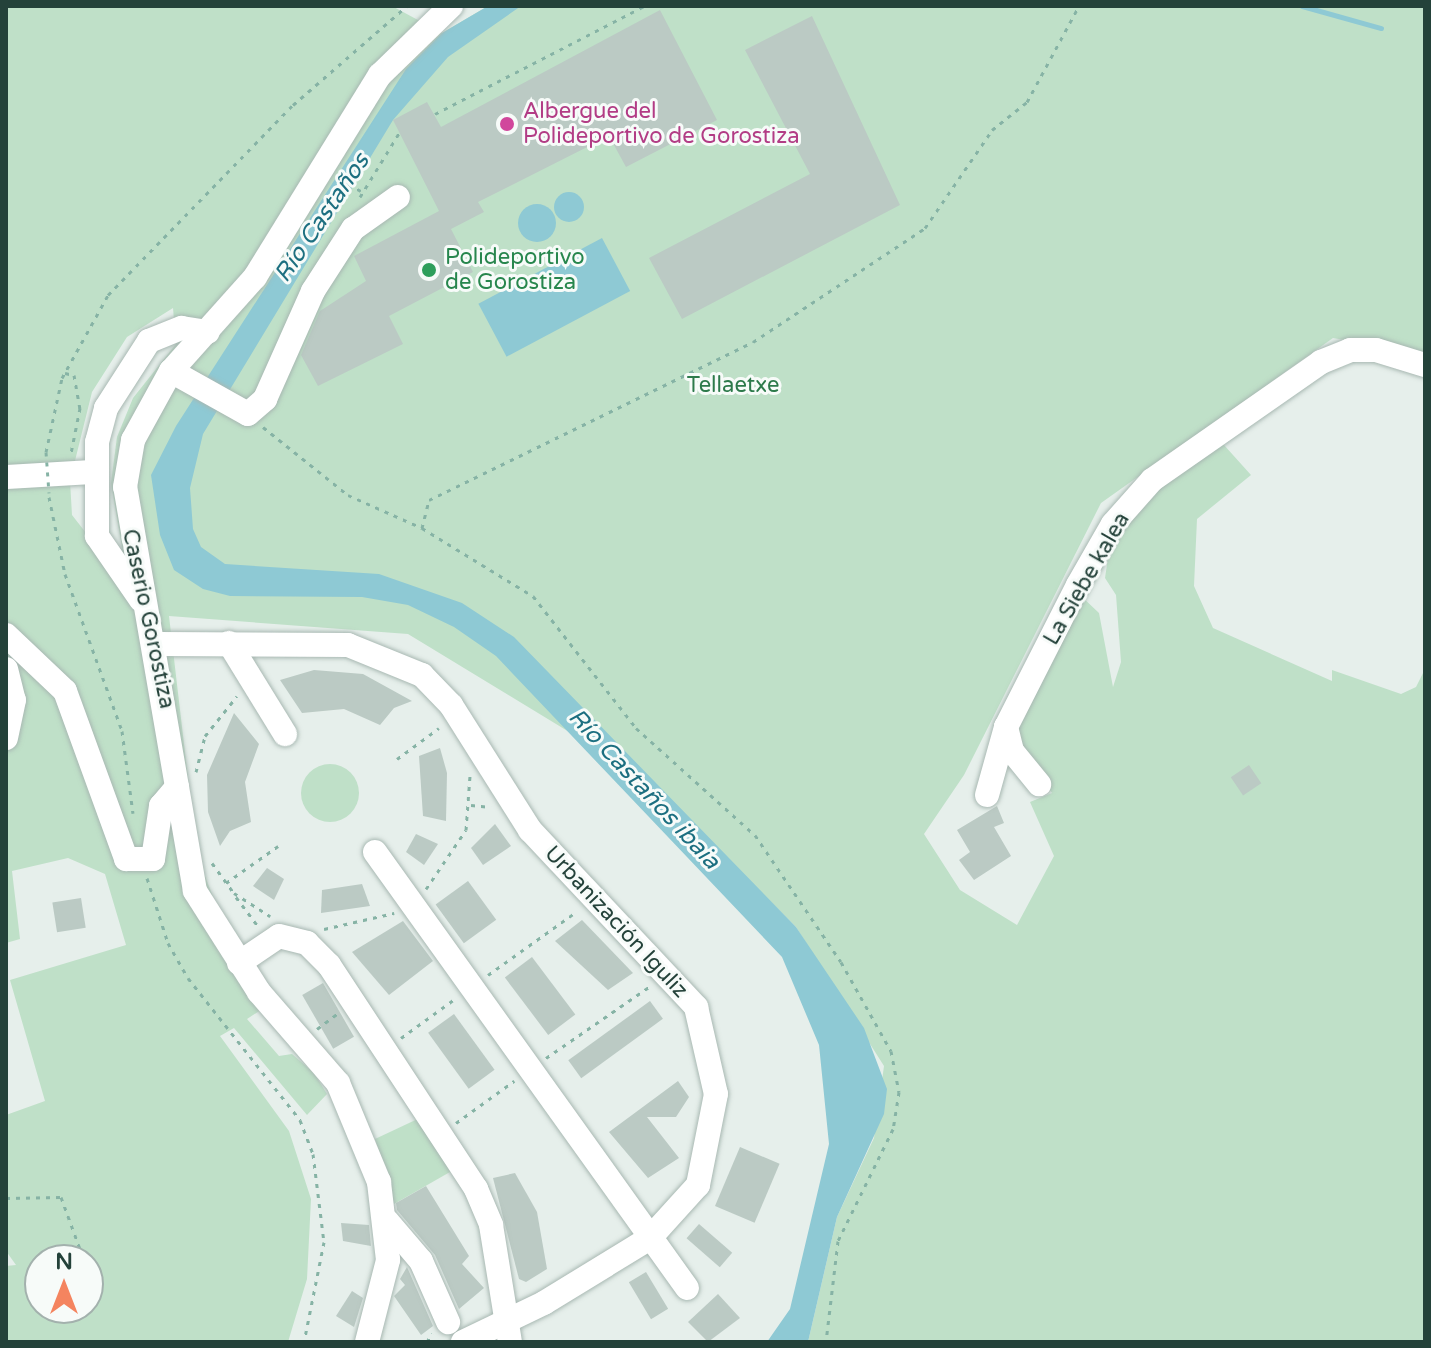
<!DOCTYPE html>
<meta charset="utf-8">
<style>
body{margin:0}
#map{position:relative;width:1431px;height:1348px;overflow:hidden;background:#e6efeb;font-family:"Varela Round",sans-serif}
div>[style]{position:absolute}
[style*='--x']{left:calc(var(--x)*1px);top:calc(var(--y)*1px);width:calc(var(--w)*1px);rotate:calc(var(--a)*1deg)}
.green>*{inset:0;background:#bfe0c8}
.round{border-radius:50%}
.water>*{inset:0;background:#8ec9d4;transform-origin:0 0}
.stream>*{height:5px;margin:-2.5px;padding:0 2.5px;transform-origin:2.5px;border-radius:2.5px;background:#8ec9d4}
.building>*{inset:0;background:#bbcac4;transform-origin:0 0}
.path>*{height:3px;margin-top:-1.5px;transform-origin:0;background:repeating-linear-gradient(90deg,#86b3a5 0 4px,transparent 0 10px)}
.roads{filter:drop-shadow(0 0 2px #a8b8b2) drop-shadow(0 0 2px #a8b8b2)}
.minor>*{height:24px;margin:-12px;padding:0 12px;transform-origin:12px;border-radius:12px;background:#fff}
.path-bridge>*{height:3px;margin-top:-1.5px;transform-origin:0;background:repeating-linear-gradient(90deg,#86b3a5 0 4px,transparent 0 10px)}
.dots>*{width:22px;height:22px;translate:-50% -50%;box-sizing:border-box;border:4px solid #f7fbf9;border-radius:50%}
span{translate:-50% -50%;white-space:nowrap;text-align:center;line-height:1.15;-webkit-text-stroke:6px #f7fbf9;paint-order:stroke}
.hotel-label{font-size:22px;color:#b23c85}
.left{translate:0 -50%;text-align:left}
.leisure-label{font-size:22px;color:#27864d}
.park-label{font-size:22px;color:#2d7a4b}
.street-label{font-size:22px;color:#24423a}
.water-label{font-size:24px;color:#1c6f80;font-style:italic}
.frame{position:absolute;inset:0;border:8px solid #24423a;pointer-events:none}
.north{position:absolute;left:24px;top:1244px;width:80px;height:80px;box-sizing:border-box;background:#f7fbf9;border:2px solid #a3b1ad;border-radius:50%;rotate:0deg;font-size:22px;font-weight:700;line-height:32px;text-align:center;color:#24423a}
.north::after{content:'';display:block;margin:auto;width:28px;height:36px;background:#f4845f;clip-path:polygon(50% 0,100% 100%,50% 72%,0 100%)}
</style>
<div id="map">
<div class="green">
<i style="clip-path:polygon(evenodd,6px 6px,392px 6px,442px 33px,488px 6px,1425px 6px,1425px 354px,1333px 338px,1101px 503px,964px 775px,924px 834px,960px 890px,1017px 925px,1054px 856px,1030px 802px,1052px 793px,1018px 748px,1014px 727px,1080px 595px,1099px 613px,1113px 687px,1121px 662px,1116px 595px,1105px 578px,1113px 524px,1215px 435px,1251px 475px,1197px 519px,1194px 586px,1213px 628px,1332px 681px,1332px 670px,1401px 694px,1416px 687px,1425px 669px,1425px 1342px,808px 1342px,837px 1217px,874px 1138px,884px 1066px,796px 927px,653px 783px,408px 634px,169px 616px,197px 855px,224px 926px,276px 1000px,247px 1019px,279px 1056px,292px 1054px,314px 1073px,327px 1094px,307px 1115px,234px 1028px,220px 1036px,289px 1131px,311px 1199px,307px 1279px,288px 1342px,6px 1342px,6px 1266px,16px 1265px,6px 1251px,6px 1115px,45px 1101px,10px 980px,126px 945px,105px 874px,68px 858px,12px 871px,20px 939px,6px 943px,6px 6px,173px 308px,176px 344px,133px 398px,117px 437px,111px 483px,129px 588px,72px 515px,70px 481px,92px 392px,127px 337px,173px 308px,6px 6px,40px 1260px,88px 1260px,88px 1308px,40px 1308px,40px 1260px)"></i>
<i class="round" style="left:301px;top:764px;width:58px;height:58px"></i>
<i style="clip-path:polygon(424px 1116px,457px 1168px,394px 1204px,375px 1139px)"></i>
</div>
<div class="water">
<i style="clip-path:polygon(488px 6px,521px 6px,448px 57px,393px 120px,203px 434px,190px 488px,193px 529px,201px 547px,225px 564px,379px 574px,462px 603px,514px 637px,796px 927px,864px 1028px,887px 1089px,884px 1114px,837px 1217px,808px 1342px,767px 1342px,790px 1309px,829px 1144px,819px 1045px,782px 957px,496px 656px,454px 627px,408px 605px,362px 597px,230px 596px,203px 589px,174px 570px,160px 535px,151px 475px,176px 426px,406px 69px,442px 33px)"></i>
<i class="round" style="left:554px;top:192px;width:30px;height:30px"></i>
<i class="round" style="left:518px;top:204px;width:38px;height:38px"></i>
<i style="left:602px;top:238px;width:60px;height:140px;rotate:62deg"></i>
</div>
<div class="stream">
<i style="--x:1302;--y:6;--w:82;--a:15.6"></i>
</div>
<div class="building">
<i style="clip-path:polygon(660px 10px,717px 120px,626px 167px,609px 136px,478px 202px,484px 212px,451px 229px,473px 272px,389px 316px,403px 344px,318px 386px,301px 355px,320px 311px,366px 281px,354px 256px,439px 211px,393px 120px,427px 102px,441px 127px)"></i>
<i style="clip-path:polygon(812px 16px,900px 205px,682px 319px,649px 258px,810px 174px,745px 50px)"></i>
<i style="clip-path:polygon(314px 670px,363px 674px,412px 701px,394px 708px,380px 725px,344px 709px,302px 713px,280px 680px)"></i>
<i style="clip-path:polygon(234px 713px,259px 744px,245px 782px,251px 822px,230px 831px,220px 846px,208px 812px,207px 775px)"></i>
<i style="clip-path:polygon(440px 748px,447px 773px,446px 821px,423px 816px,419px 756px)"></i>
<i style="left:1249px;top:765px;width:22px;height:22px;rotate:56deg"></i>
<i style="clip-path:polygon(997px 806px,1004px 823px,994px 827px,1011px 856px,974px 880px,959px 860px,970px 852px,957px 830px)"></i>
<i style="clip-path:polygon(495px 824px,511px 846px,483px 865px,471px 848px)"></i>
<i style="clip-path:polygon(416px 834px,438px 844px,424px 865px,406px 852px)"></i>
<i style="clip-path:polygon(267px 868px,284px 879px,274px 900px,253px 886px)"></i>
<i style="left:468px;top:881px;width:48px;height:40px;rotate:54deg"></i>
<i style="clip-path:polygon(362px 884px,370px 906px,321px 913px,322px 890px)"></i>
<i style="left:81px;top:898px;width:30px;height:29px;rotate:81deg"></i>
<i style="clip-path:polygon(582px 920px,633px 973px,608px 990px,555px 941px)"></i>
<i style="clip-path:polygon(403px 921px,433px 961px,389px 995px,352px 952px)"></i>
<i style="left:532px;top:957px;width:72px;height:34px;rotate:53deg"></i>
<i style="left:323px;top:983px;width:62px;height:24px;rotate:60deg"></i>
<i style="left:650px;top:1001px;width:22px;height:101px;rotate:54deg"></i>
<i style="left:454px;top:1014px;width:69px;height:32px;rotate:54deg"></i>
<i style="clip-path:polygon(678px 1081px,689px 1097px,676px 1117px,647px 1117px,679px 1158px,648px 1178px,609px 1132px)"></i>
<i style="left:740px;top:1147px;width:43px;height:64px;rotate:23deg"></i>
<i style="clip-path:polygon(515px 1173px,537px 1212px,547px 1269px,526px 1282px,519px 1279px,493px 1178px)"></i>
<i style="clip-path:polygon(426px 1186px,469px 1256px,462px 1264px,484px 1288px,459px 1309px,435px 1255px,397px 1210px,396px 1203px)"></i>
<i style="clip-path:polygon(341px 1223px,369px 1225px,371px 1246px,343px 1241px)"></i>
<i style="left:699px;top:1224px;width:44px;height:19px;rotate:41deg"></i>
<i style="clip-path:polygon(407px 1267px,433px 1326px,421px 1335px,394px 1296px,405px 1285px,400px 1279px)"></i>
<i style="left:646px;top:1272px;width:43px;height:20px;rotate:59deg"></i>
<i style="clip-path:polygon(352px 1291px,363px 1298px,354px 1327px,336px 1316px)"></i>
<i style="clip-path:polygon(718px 1294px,740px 1318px,708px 1342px,688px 1322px)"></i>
</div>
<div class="path">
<i style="--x:435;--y:114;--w:235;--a:-27.3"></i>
<i style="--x:340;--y:179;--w:24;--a:30"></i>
<i style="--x:360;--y:197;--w:75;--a:-58.6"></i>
<i style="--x:65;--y:373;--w:9;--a:13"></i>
<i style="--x:74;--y:375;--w:34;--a:80"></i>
<i style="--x:80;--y:408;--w:46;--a:101.3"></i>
<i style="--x:263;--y:427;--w:109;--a:38.7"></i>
<i style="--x:348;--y:495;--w:81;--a:24"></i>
<i style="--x:422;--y:528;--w:130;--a:31.5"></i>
<i style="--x:533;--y:596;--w:167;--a:52"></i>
<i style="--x:636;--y:728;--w:160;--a:42"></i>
<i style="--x:755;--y:835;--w:153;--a:55.9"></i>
<i style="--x:841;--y:962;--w:102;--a:60.7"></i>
<i style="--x:891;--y:1051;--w:42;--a:79"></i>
<i style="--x:899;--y:1092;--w:37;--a:99"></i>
<i style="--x:893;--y:1129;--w:125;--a:116.2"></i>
<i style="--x:838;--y:1241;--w:102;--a:96.8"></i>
<i style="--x:46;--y:452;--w:76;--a:-77.8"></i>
<i style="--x:62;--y:378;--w:95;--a:-61"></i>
<i style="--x:108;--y:295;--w:265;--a:-45.8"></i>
<i style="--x:293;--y:105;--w:151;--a:-41"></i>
<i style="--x:49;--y:497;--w:79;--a:78.3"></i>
<i style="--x:65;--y:574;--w:167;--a:70"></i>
<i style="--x:122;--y:731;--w:83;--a:82.4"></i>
<i style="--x:422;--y:528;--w:29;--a:-76"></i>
<i style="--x:429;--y:500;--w:360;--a:-26"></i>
<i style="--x:753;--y:342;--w:206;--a:-33.5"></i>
<i style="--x:925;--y:228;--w:119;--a:-55.6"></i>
<i style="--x:992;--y:130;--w:45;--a:-38.7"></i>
<i style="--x:1027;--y:102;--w:109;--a:-61.6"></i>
<i style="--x:397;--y:759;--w:52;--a:-36.4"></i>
<i style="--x:196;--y:772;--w:37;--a:-76"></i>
<i style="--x:205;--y:736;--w:51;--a:-51.3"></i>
<i style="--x:471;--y:805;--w:20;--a:6"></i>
<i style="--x:212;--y:863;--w:37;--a:54"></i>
<i style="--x:234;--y:893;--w:43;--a:32.6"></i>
<i style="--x:147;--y:878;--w:68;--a:72.1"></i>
<i style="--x:168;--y:943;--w:40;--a:60.3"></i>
<i style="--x:188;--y:978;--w:181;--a:51.7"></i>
<i style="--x:300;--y:1120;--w:36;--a:69"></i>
<i style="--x:313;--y:1154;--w:89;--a:82.9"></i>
<i style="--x:324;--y:1242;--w:102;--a:101.3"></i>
<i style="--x:226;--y:883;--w:64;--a:-35.4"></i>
<i style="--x:426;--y:889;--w:71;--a:-55.9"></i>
<i style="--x:466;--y:830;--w:55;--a:-85.8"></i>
<i style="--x:236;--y:897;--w:36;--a:53"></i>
<i style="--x:324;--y:929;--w:72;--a:-12.9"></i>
<i style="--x:488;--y:975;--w:108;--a:-35.6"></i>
<i style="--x:317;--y:1029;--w:25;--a:-37"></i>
<i style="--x:401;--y:1038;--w:68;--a:-36"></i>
<i style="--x:546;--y:1058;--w:125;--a:-34.6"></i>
<i style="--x:456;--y:1123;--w:72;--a:-35.9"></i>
<i style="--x:6;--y:1198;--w:55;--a:-1"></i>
<i style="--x:61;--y:1197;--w:67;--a:69.9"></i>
<i style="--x:88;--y:1275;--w:9;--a:72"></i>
<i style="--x:427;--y:1342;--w:10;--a:-61"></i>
</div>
<div class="roads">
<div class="minor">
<i style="--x:171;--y:371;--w:88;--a:29.2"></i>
<i style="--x:248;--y:414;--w:23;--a:-41"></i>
<i style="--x:265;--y:399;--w:118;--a:-66"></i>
<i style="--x:313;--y:291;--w:74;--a:-57.2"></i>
<i style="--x:353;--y:229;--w:55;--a:-35.4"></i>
<i style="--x:6;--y:477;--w:87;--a:-3.3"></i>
<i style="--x:141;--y:600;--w:78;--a:-124.5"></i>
<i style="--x:97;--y:536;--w:94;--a:-90"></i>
<i style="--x:97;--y:442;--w:35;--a:-75"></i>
<i style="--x:106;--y:408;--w:80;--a:-57.3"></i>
<i style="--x:149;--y:341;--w:35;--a:-22"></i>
<i style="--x:182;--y:328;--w:26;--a:9"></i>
<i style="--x:6;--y:635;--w:81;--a:43.5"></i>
<i style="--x:65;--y:691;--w:179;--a:70"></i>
<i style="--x:126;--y:859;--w:27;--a:0"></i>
<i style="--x:153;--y:859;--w:54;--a:-81.4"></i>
<i style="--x:161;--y:806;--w:25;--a:-50"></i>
<i style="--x:229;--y:643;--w:107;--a:58.4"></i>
<i style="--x:158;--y:644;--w:190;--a:0.3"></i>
<i style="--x:348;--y:645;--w:80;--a:22.1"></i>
<i style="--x:422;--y:675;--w:42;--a:46"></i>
<i style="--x:451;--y:705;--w:148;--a:57.7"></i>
<i style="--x:530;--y:830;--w:243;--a:46.8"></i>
<i style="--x:696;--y:1007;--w:89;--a:77.1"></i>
<i style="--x:716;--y:1094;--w:93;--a:101.2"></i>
<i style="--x:698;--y:1185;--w:72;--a:132.2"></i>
<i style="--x:650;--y:1238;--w:124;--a:148.5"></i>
<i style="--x:544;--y:1303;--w:90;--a:154.3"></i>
<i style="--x:6;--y:669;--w:32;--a:76"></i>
<i style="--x:14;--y:700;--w:39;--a:102"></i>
<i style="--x:1006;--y:727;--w:25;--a:76"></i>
<i style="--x:1012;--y:751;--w:43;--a:50.7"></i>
<i style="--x:987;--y:795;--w:71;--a:-74.4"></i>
<i style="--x:1006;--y:727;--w:159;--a:-63.1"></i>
<i style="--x:1078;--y:585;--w:70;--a:-60.2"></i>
<i style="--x:1113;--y:524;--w:59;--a:-48.4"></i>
<i style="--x:1152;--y:480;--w:206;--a:-34.9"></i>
<i style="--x:1321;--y:362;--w:31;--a:-22"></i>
<i style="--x:1350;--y:350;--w:26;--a:0"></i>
<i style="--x:1376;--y:350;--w:51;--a:17"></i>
<i style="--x:375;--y:852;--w:536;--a:54.41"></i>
<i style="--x:239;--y:963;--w:48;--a:-34"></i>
<i style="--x:279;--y:936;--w:29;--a:14"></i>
<i style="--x:307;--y:943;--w:31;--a:45"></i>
<i style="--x:329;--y:965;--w:268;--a:56.7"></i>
<i style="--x:476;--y:1189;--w:39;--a:67"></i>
<i style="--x:491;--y:1225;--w:119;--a:80.8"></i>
<i style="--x:387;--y:1221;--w:52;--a:49.6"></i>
<i style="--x:421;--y:1261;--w:67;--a:66.1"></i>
<i style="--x:367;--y:1342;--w:85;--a:-75.6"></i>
<i style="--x:388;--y:1260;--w:79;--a:-96.6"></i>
<i style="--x:379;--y:1182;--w:107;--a:-112.5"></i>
<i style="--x:338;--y:1083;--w:121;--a:-131"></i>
<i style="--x:259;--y:992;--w:120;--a:-122.4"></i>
<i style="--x:195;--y:891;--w:410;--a:-99.8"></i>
<i style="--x:125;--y:487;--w:48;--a:-80.3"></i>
<i style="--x:133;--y:440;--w:79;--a:-61.2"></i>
<i style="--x:171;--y:371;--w:126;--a:-48.2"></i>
<i style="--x:255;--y:277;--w:238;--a:-58.3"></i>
<i style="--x:380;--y:75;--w:99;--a:-44.2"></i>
</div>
</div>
<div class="path-bridge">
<i style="--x:46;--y:452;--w:41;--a:85.8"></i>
</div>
<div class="dots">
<i style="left:507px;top:124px;background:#d1479c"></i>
<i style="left:429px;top:270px;background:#2e9e5b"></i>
</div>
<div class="hotel-label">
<span class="left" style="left:523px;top:124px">Albergue del<br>Polideportivo de Gorostiza</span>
</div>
<div class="leisure-label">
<span class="left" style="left:445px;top:270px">Polideportivo<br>de Gorostiza</span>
</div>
<div class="park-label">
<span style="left:733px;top:386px">Tellaetxe</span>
</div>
<div class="street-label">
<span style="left:1087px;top:579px;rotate:-60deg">La Siebe kalea</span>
<span style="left:148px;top:619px;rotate:78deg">Caserio Gorostiza</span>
<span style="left:616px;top:922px;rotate:47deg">Urbanización Iguliz</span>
</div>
<div class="water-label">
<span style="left:322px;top:218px;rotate:-56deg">Río Castaños</span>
<span style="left:644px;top:789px;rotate:47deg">Río Castaños ibaia</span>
</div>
<div class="frame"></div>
<div class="north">N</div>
</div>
